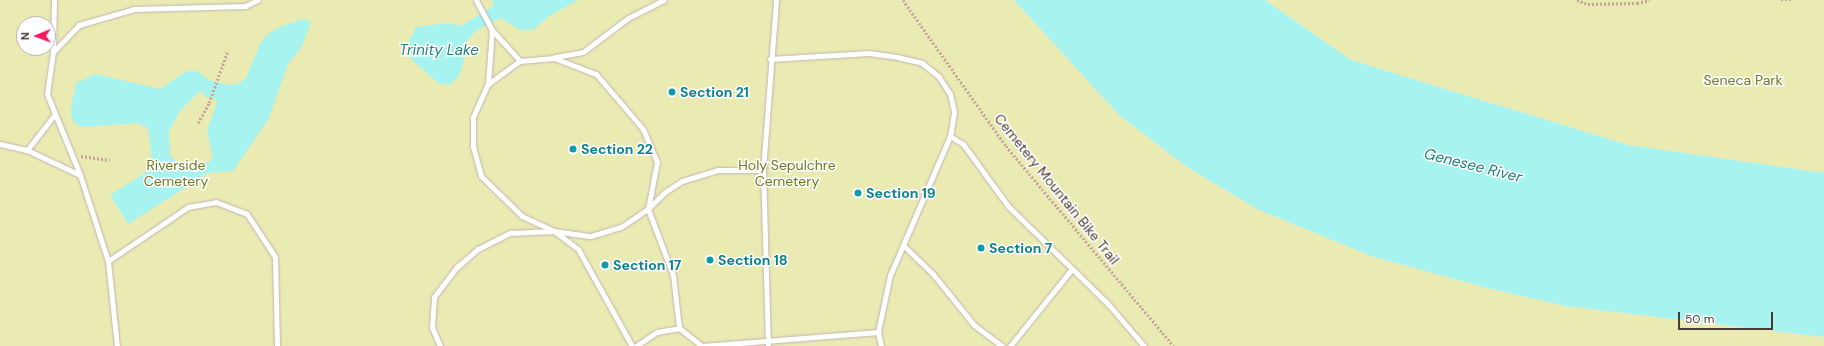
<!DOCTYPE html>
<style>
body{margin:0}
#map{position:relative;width:1824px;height:346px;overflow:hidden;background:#f6edea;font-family:"DM Sans",sans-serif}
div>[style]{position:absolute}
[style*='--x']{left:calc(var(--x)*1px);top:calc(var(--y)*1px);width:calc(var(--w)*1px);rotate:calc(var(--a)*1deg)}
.green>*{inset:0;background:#eaeab3}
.water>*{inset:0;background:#a6f3ef}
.path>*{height:2.5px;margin-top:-1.25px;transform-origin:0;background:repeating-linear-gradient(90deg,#c4a49d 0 2px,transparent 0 4px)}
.roads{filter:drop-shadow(0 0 1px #c5b4af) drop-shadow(0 0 1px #c5b4af)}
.service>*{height:5px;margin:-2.5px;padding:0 2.5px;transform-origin:2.5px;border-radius:2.5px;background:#fff}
.dots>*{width:11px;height:11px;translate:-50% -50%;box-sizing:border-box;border:2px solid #fff;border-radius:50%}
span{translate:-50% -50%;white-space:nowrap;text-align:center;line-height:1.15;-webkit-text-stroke:3px #fff;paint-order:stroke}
.park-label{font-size:14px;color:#6c7a27}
.culture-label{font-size:14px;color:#0d838f;font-weight:700}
.left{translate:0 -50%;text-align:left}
.street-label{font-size:14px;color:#4a3b38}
.water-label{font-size:15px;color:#23807c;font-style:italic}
.north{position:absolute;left:16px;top:16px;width:40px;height:40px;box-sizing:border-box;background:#fff;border:1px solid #b7b1af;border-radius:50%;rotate:269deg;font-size:11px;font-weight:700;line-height:16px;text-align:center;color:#4a3b38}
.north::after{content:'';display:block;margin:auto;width:14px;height:18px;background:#ff1860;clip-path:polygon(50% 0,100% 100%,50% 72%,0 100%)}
.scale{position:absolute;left:1678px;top:312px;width:95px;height:18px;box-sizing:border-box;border:2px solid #4a3b38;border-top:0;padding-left:5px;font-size:12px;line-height:14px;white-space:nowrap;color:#4a3b38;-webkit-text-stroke:3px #fff;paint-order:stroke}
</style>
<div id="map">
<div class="green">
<i style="clip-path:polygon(evenodd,0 0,1014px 0,1119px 115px,1187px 167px,1257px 209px,1371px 256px,1487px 288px,1566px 306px,1824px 337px,1824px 346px,0 346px,0 0,24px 24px,48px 24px,48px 48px,24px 48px,24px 24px)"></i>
<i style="clip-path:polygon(1265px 0,1824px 0,1824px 173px,1628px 145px,1351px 60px)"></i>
</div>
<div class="water">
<i style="clip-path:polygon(493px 0,578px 0,549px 16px,533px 30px,520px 30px,501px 18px,477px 30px,466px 42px,463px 64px,458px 77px,449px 85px,438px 83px,411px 59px,409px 41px,416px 27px,447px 23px,461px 26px,493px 6px)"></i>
<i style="clip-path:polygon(1014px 0,1265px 0,1351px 60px,1628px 145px,1824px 173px,1824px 337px,1566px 306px,1487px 288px,1371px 256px,1257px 209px,1187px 167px,1119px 115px)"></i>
<i style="clip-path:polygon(evenodd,304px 19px,311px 22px,301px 48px,288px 64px,269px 118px,233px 171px,208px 173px,128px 224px,110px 195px,153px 168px,148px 128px,137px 123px,84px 127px,75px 124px,71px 116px,71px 107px,76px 83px,95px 74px,160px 89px,185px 72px,193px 70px,199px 72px,208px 80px,230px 85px,240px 83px,246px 78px,261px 42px,268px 34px,279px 27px,304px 19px,199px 92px,203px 92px,205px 97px,213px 97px,217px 102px,207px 131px,213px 157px,210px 162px,184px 167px,170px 156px,169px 131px,180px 111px,199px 92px)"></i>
</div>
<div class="path">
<i style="--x:903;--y:0;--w:179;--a:54.8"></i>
<i style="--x:1006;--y:146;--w:261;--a:50"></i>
<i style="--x:1577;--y:0;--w:12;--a:20"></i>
<i style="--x:1588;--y:4;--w:49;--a:-1.2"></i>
<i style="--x:1637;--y:3;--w:13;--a:-13"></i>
<i style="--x:1781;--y:0;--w:12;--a:0"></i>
<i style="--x:198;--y:123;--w:23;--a:-61"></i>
<i style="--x:209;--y:103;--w:56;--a:-70.3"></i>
<i style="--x:81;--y:156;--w:29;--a:8"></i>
</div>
<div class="roads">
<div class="service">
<i style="--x:54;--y:0;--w:52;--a:91.1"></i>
<i style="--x:53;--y:52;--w:42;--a:98.1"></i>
<i style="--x:47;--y:94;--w:87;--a:67.8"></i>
<i style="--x:80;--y:175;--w:90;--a:72"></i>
<i style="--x:108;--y:261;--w:85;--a:84"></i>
<i style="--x:476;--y:0;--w:34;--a:62"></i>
<i style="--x:492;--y:30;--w:42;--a:47.9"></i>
<i style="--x:53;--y:52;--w:37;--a:-46"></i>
<i style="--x:79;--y:25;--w:57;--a:-16.2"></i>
<i style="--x:134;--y:9;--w:111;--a:-1.5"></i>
<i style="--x:245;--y:6;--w:14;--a:-25"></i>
<i style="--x:555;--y:57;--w:28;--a:-10"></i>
<i style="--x:583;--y:52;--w:56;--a:-37.1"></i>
<i style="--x:628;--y:18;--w:40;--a:-26.6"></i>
<i style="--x:770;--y:59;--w:99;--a:-3.5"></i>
<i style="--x:869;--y:53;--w:28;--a:8"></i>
<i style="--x:897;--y:57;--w:26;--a:13"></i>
<i style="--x:922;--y:63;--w:22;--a:39"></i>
<i style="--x:939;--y:77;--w:20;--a:57"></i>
<i style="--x:950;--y:94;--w:18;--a:77"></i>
<i style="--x:954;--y:112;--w:24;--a:99"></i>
<i style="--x:950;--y:136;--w:151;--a:113.3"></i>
<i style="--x:890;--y:275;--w:58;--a:101.9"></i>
<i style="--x:878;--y:332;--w:14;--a:78"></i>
<i style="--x:488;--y:84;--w:54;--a:-85.8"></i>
<i style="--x:950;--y:136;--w:15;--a:32"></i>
<i style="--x:963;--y:144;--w:77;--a:54"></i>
<i style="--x:1008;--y:206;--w:141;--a:44.4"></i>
<i style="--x:1109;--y:305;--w:54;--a:49.5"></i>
<i style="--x:0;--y:144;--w:28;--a:13"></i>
<i style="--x:27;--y:150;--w:59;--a:25.3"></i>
<i style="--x:27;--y:150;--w:46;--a:-52.1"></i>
<i style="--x:903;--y:245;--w:42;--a:44"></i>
<i style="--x:933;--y:274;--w:65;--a:51.2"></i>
<i style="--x:974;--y:325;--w:35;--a:37"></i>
<i style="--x:108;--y:261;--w:97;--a:-34"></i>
<i style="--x:188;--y:207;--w:28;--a:-10"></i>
<i style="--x:216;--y:202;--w:33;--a:21"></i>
<i style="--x:247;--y:214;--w:51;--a:56.9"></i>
<i style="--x:275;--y:257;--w:89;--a:88.7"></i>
<i style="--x:440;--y:346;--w:21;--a:-113"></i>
<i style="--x:432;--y:327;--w:30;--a:-86"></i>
<i style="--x:434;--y:297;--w:38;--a:-53"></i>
<i style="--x:457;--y:267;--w:28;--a:-41"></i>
<i style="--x:478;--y:249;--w:36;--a:-27"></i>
<i style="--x:510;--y:233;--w:44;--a:-2.6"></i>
<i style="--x:554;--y:231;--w:37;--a:8"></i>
<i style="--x:591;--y:236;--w:31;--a:-17"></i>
<i style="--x:621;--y:227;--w:32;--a:-34"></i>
<i style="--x:648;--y:209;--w:24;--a:-45"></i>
<i style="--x:665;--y:192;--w:20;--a:-33"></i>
<i style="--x:682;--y:181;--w:38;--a:-17"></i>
<i style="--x:718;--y:170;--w:45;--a:0"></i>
<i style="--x:632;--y:346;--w:111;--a:-119.1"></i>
<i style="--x:578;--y:249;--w:30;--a:-143"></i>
<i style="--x:554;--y:231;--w:35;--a:-155"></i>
<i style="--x:522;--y:216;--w:57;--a:-135.7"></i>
<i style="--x:481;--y:176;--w:30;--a:-105"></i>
<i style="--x:473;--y:147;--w:30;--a:-90"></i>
<i style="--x:473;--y:117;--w:36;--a:-66"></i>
<i style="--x:488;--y:84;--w:39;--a:-36"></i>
<i style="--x:520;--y:61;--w:34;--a:-5"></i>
<i style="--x:554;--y:58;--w:45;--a:20.9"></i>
<i style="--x:596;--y:74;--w:72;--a:49.5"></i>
<i style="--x:643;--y:129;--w:36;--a:67"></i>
<i style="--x:657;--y:162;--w:48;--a:100.8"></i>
<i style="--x:648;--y:209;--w:71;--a:69.3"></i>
<i style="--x:673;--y:275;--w:53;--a:83.5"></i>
<i style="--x:679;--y:328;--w:29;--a:38"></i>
<i style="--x:702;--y:346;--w:177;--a:-4.5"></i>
<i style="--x:636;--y:346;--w:25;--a:-34"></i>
<i style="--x:657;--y:332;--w:22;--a:-10"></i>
<i style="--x:768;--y:346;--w:176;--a:-91.6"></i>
<i style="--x:763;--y:170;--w:170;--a:-85.6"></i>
<i style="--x:1010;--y:346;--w:97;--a:-51.2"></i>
</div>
</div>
<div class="dots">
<i style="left:672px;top:92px;background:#0f9aa8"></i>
<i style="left:573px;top:149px;background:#0f9aa8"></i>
<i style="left:858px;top:193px;background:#0f9aa8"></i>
<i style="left:981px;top:248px;background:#0f9aa8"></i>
<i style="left:710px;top:260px;background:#0f9aa8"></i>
<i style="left:605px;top:265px;background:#0f9aa8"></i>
</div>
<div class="park-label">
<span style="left:1743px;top:80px">Seneca Park</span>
<span style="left:176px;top:173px">Riverside<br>Cemetery</span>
<span style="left:787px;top:173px">Holy Sepulchre<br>Cemetery</span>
</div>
<div class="culture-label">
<span class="left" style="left:680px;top:92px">Section 21</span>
<span class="left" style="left:581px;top:149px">Section 22</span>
<span class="left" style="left:866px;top:193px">Section 19</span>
<span class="left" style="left:989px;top:248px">Section 7</span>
<span class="left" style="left:718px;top:260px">Section 18</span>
<span class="left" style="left:613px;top:265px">Section 17</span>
</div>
<div class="street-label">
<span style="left:1057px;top:189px;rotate:51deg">Cemetery Mountain Bike Trail</span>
</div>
<div class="water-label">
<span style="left:439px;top:51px">Trinity Lake</span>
<span style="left:1473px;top:166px;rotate:14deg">Genesee River</span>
</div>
<div class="north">N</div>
<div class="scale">50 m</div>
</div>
